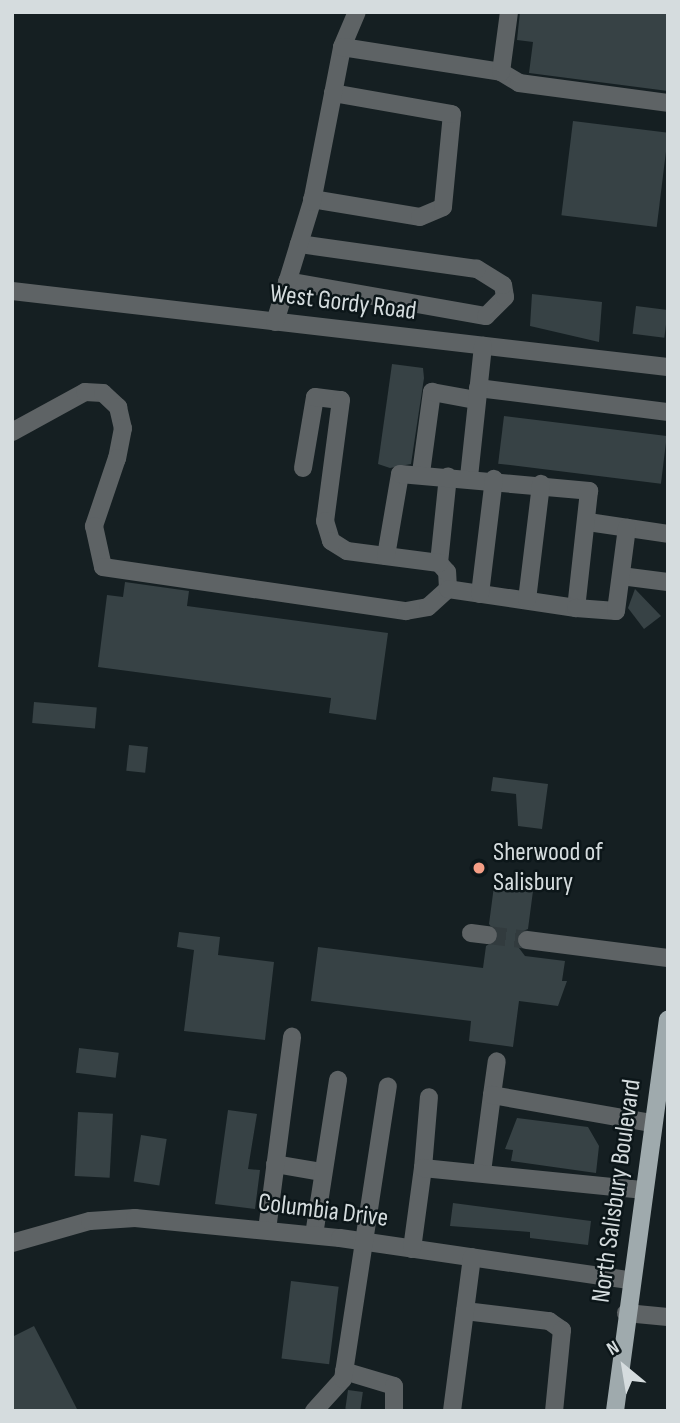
<!DOCTYPE html>
<style>
body{margin:0}
#map{position:relative;width:680px;height:1423px;overflow:hidden;background:#151f22;font-family:"Sofia Sans Condensed",sans-serif}
div>[style]{position:absolute}
[style*='--x']{left:calc(var(--x)*1px);top:calc(var(--y)*1px);width:calc(var(--w)*1px);rotate:calc(var(--a)*1deg)}
.building>*{inset:0;background:#374245;transform-origin:0 0}
.minor-tunnel>*{height:18px;margin-top:-9px;transform-origin:0;background:repeating-linear-gradient(90deg,#323b3e 0 18px,transparent 0 27px)}
.minor>*{height:18px;margin:-9px;padding:0 9px;transform-origin:9px;border-radius:9px;background:#5e6365}
.major>*{height:18px;margin:-9px;padding:0 9px;transform-origin:9px;border-radius:9px;background:#9faaad}
.dots>*{width:19px;height:19px;translate:-50% -50%;box-sizing:border-box;border:4px solid #0c1619;border-radius:50%}
span{translate:-50% -50%;white-space:nowrap;text-align:center;line-height:1.15;-webkit-text-stroke:5px #0c1619;paint-order:stroke}
.street-label{font-size:26px;color:#d5dcde}
.poi-label{font-size:26px;color:#d5dcde}
.left{translate:0 -50%;text-align:left}
.frame{position:absolute;inset:0;border:14px solid #d5dcde;pointer-events:none}
.north{position:absolute;left:589px;top:1332px;width:70px;height:70px;-webkit-text-stroke:5px #0c1619;paint-order:stroke;rotate:330deg;font-size:19px;font-weight:700;line-height:28px;text-align:center;color:#d5dcde}
.north::after{content:'';display:block;margin:auto;width:24px;height:32px;background:#d5dcde;clip-path:polygon(50% 0,100% 100%,50% 72%,0 100%)}
</style>
<div id="map">
<div class="building">
<i style="clip-path:polygon(520px 12px,668px 12px,668px 91px,529px 73px,533px 42px,517px 40px)"></i>
<i style="left:573px;top:121px;width:96px;height:95px;rotate:7deg"></i>
<i style="clip-path:polygon(532px 294px,602px 302px,599px 342px,530px 326px)"></i>
<i style="left:636px;top:306px;width:32px;height:28px;rotate:7deg"></i>
<i style="clip-path:polygon(392px 364px,423px 368px,424px 378px,411px 464px,390px 468px,378px 464px)"></i>
<i style="left:504px;top:416px;width:164px;height:48px;rotate:7deg"></i>
<i style="clip-path:polygon(125px 582px,189px 591px,187px 606px,388px 633px,376px 720px,329px 713px,331px 698px,98px 667px,107px 595px,123px 597px)"></i>
<i style="clip-path:polygon(635px 589px,661px 616px,644px 629px,628px 608px)"></i>
<i style="left:34px;top:702px;width:63px;height:21px;rotate:5deg"></i>
<i style="left:129px;top:745px;width:19px;height:26px;rotate:6deg"></i>
<i style="clip-path:polygon(493px 777px,548px 784px,542px 829px,518px 826px,516px 794px,491px 791px)"></i>
<i style="clip-path:polygon(494px 886px,533px 891px,528px 929px,518px 933px,516px 944px,525px 956px,565px 961px,562px 981px,567px 981px,558px 1006px,519px 1001px,513px 1047px,469px 1041px,471px 1021px,311px 1001px,318px 947px,483px 968px,486px 946px,499px 937px,489px 924px)"></i>
<i style="clip-path:polygon(179px 932px,220px 937px,218px 955px,274px 962px,265px 1040px,184px 1031px,194px 950px,177px 947px)"></i>
<i style="left:79px;top:1048px;width:40px;height:25px;rotate:7deg"></i>
<i style="clip-path:polygon(228px 1110px,257px 1114px,248px 1169px,260px 1170px,255px 1209px,215px 1204px)"></i>
<i style="left:78px;top:1112px;width:35px;height:64px;rotate:3deg"></i>
<i style="clip-path:polygon(517px 1118px,588px 1127px,599px 1146px,596px 1173px,511px 1161px,513px 1150px,505px 1149px)"></i>
<i style="left:141px;top:1135px;width:26px;height:47px;rotate:9deg"></i>
<i style="clip-path:polygon(453px 1203px,591px 1221px,588px 1245px,530px 1238px,530px 1232px,450px 1226px)"></i>
<i style="left:291px;top:1281px;width:48px;height:78px;rotate:7deg"></i>
<i style="clip-path:polygon(34px 1326px,58px 1372px,78px 1411px,12px 1411px,12px 1337px)"></i>
<i style="left:348px;top:1390px;width:15px;height:19px;rotate:8deg"></i>
</div>
<div class="minor-tunnel">
<i style="--x:488;--y:935;--w:39;--a:7"></i>
</div>
<div class="minor">
<i style="--x:342;--y:47;--w:38;--a:-67"></i>
<i style="--x:501;--y:72;--w:21;--a:31"></i>
<i style="--x:519;--y:83;--w:150;--a:7.6"></i>
<i style="--x:312;--y:199;--w:109;--a:9.5"></i>
<i style="--x:420;--y:217;--w:25;--a:-23"></i>
<i style="--x:443;--y:207;--w:93;--a:-84.5"></i>
<i style="--x:452;--y:114;--w:121;--a:-170"></i>
<i style="--x:287;--y:281;--w:202;--a:10"></i>
<i style="--x:486;--y:316;--w:27;--a:-45"></i>
<i style="--x:505;--y:297;--w:12;--a:-99"></i>
<i style="--x:503;--y:285;--w:31;--a:-148"></i>
<i style="--x:477;--y:269;--w:180;--a:-172"></i>
<i style="--x:12;--y:291;--w:660;--a:6.61"></i>
<i style="--x:275;--y:322;--w:126;--a:-72.9"></i>
<i style="--x:312;--y:202;--w:158;--a:-79"></i>
<i style="--x:342;--y:47;--w:161;--a:8.9"></i>
<i style="--x:501;--y:72;--w:61;--a:-82.4"></i>
<i style="--x:478;--y:388;--w:192;--a:7.2"></i>
<i style="--x:12;--y:432;--w:83;--a:-28.7"></i>
<i style="--x:85;--y:392;--w:18;--a:3"></i>
<i style="--x:103;--y:393;--w:21;--a:43"></i>
<i style="--x:118;--y:407;--w:22;--a:77"></i>
<i style="--x:123;--y:428;--w:31;--a:101"></i>
<i style="--x:117;--y:458;--w:72;--a:108.7"></i>
<i style="--x:94;--y:526;--w:42;--a:77.6"></i>
<i style="--x:103;--y:567;--w:306;--a:8.3"></i>
<i style="--x:406;--y:611;--w:22;--a:-10"></i>
<i style="--x:428;--y:607;--w:27;--a:-42"></i>
<i style="--x:448;--y:589;--w:17;--a:-93"></i>
<i style="--x:447;--y:572;--w:12;--a:-132"></i>
<i style="--x:439;--y:563;--w:87;--a:-84.1"></i>
<i style="--x:303;--y:468;--w:72;--a:-80.4"></i>
<i style="--x:315;--y:397;--w:26;--a:7"></i>
<i style="--x:341;--y:400;--w:122;--a:97.5"></i>
<i style="--x:325;--y:521;--w:21;--a:73"></i>
<i style="--x:331;--y:541;--w:19;--a:32"></i>
<i style="--x:347;--y:551;--w:93;--a:7.4"></i>
<i style="--x:421;--y:473;--w:82;--a:-82.3"></i>
<i style="--x:432;--y:392;--w:45;--a:10.3"></i>
<i style="--x:469;--y:477;--w:132;--a:-83.9"></i>
<i style="--x:588;--y:522;--w:81;--a:8.5"></i>
<i style="--x:386;--y:556;--w:83;--a:-80.3"></i>
<i style="--x:400;--y:474;--w:190;--a:5.1"></i>
<i style="--x:589;--y:491;--w:118;--a:96.3"></i>
<i style="--x:576;--y:608;--w:129;--a:-171.6"></i>
<i style="--x:621;--y:576;--w:47;--a:7.3"></i>
<i style="--x:480;--y:594;--w:116;--a:-83.1"></i>
<i style="--x:527;--y:600;--w:117;--a:-83.1"></i>
<i style="--x:576;--y:608;--w:40;--a:4.3"></i>
<i style="--x:616;--y:611;--w:84;--a:-82.5"></i>
<i style="--x:471;--y:933;--w:17;--a:7"></i>
<i style="--x:527;--y:940;--w:142;--a:7.3"></i>
<i style="--x:492;--y:1095;--w:34;--a:-82"></i>
<i style="--x:275;--y:1164;--w:48;--a:9.7"></i>
<i style="--x:423;--y:1168;--w:71;--a:-85.2"></i>
<i style="--x:482;--y:1172;--w:78;--a:-82.6"></i>
<i style="--x:492;--y:1095;--w:161;--a:10"></i>
<i style="--x:267;--y:1230;--w:195;--a:-82.6"></i>
<i style="--x:314;--y:1235;--w:157;--a:-81.2"></i>
<i style="--x:12;--y:1243;--w:81;--a:-15.8"></i>
<i style="--x:90;--y:1221;--w:45;--a:-3.8"></i>
<i style="--x:135;--y:1218;--w:206;--a:5.6"></i>
<i style="--x:340;--y:1238;--w:292;--a:8.3"></i>
<i style="--x:412;--y:1249;--w:82;--a:-82.3"></i>
<i style="--x:423;--y:1168;--w:220;--a:5.7"></i>
<i style="--x:465;--y:1311;--w:85;--a:6.8"></i>
<i style="--x:549;--y:1321;--w:16;--a:35"></i>
<i style="--x:562;--y:1330;--w:81;--a:95.6"></i>
<i style="--x:626;--y:1313;--w:42;--a:5.4"></i>
<i style="--x:344;--y:1371;--w:52;--a:16.7"></i>
<i style="--x:394;--y:1386;--w:25;--a:90"></i>
<i style="--x:314;--y:1411;--w:43;--a:-47.8"></i>
<i style="--x:343;--y:1379;--w:296;--a:-81.3"></i>
<i style="--x:452;--y:1411;--w:155;--a:-82.6"></i>
</div>
<div class="major">
<i style="--x:615;--y:1411;--w:395;--a:-82.3"></i>
</div>
<div class="dots">
<i style="left:479px;top:868px;background:#f49e86"></i>
</div>
<div class="street-label">
<span style="left:343px;top:303px;rotate:7deg">West Gordy Road</span>
<span style="left:617px;top:1191px;rotate:-82deg">North Salisbury Boulevard</span>
<span style="left:323px;top:1211px;rotate:7deg">Columbia Drive</span>
</div>
<div class="poi-label">
<span class="left" style="left:493px;top:868px">Sherwood of<br>Salisbury</span>
</div>
<div class="frame"></div>
<div class="north">N</div>
</div>
